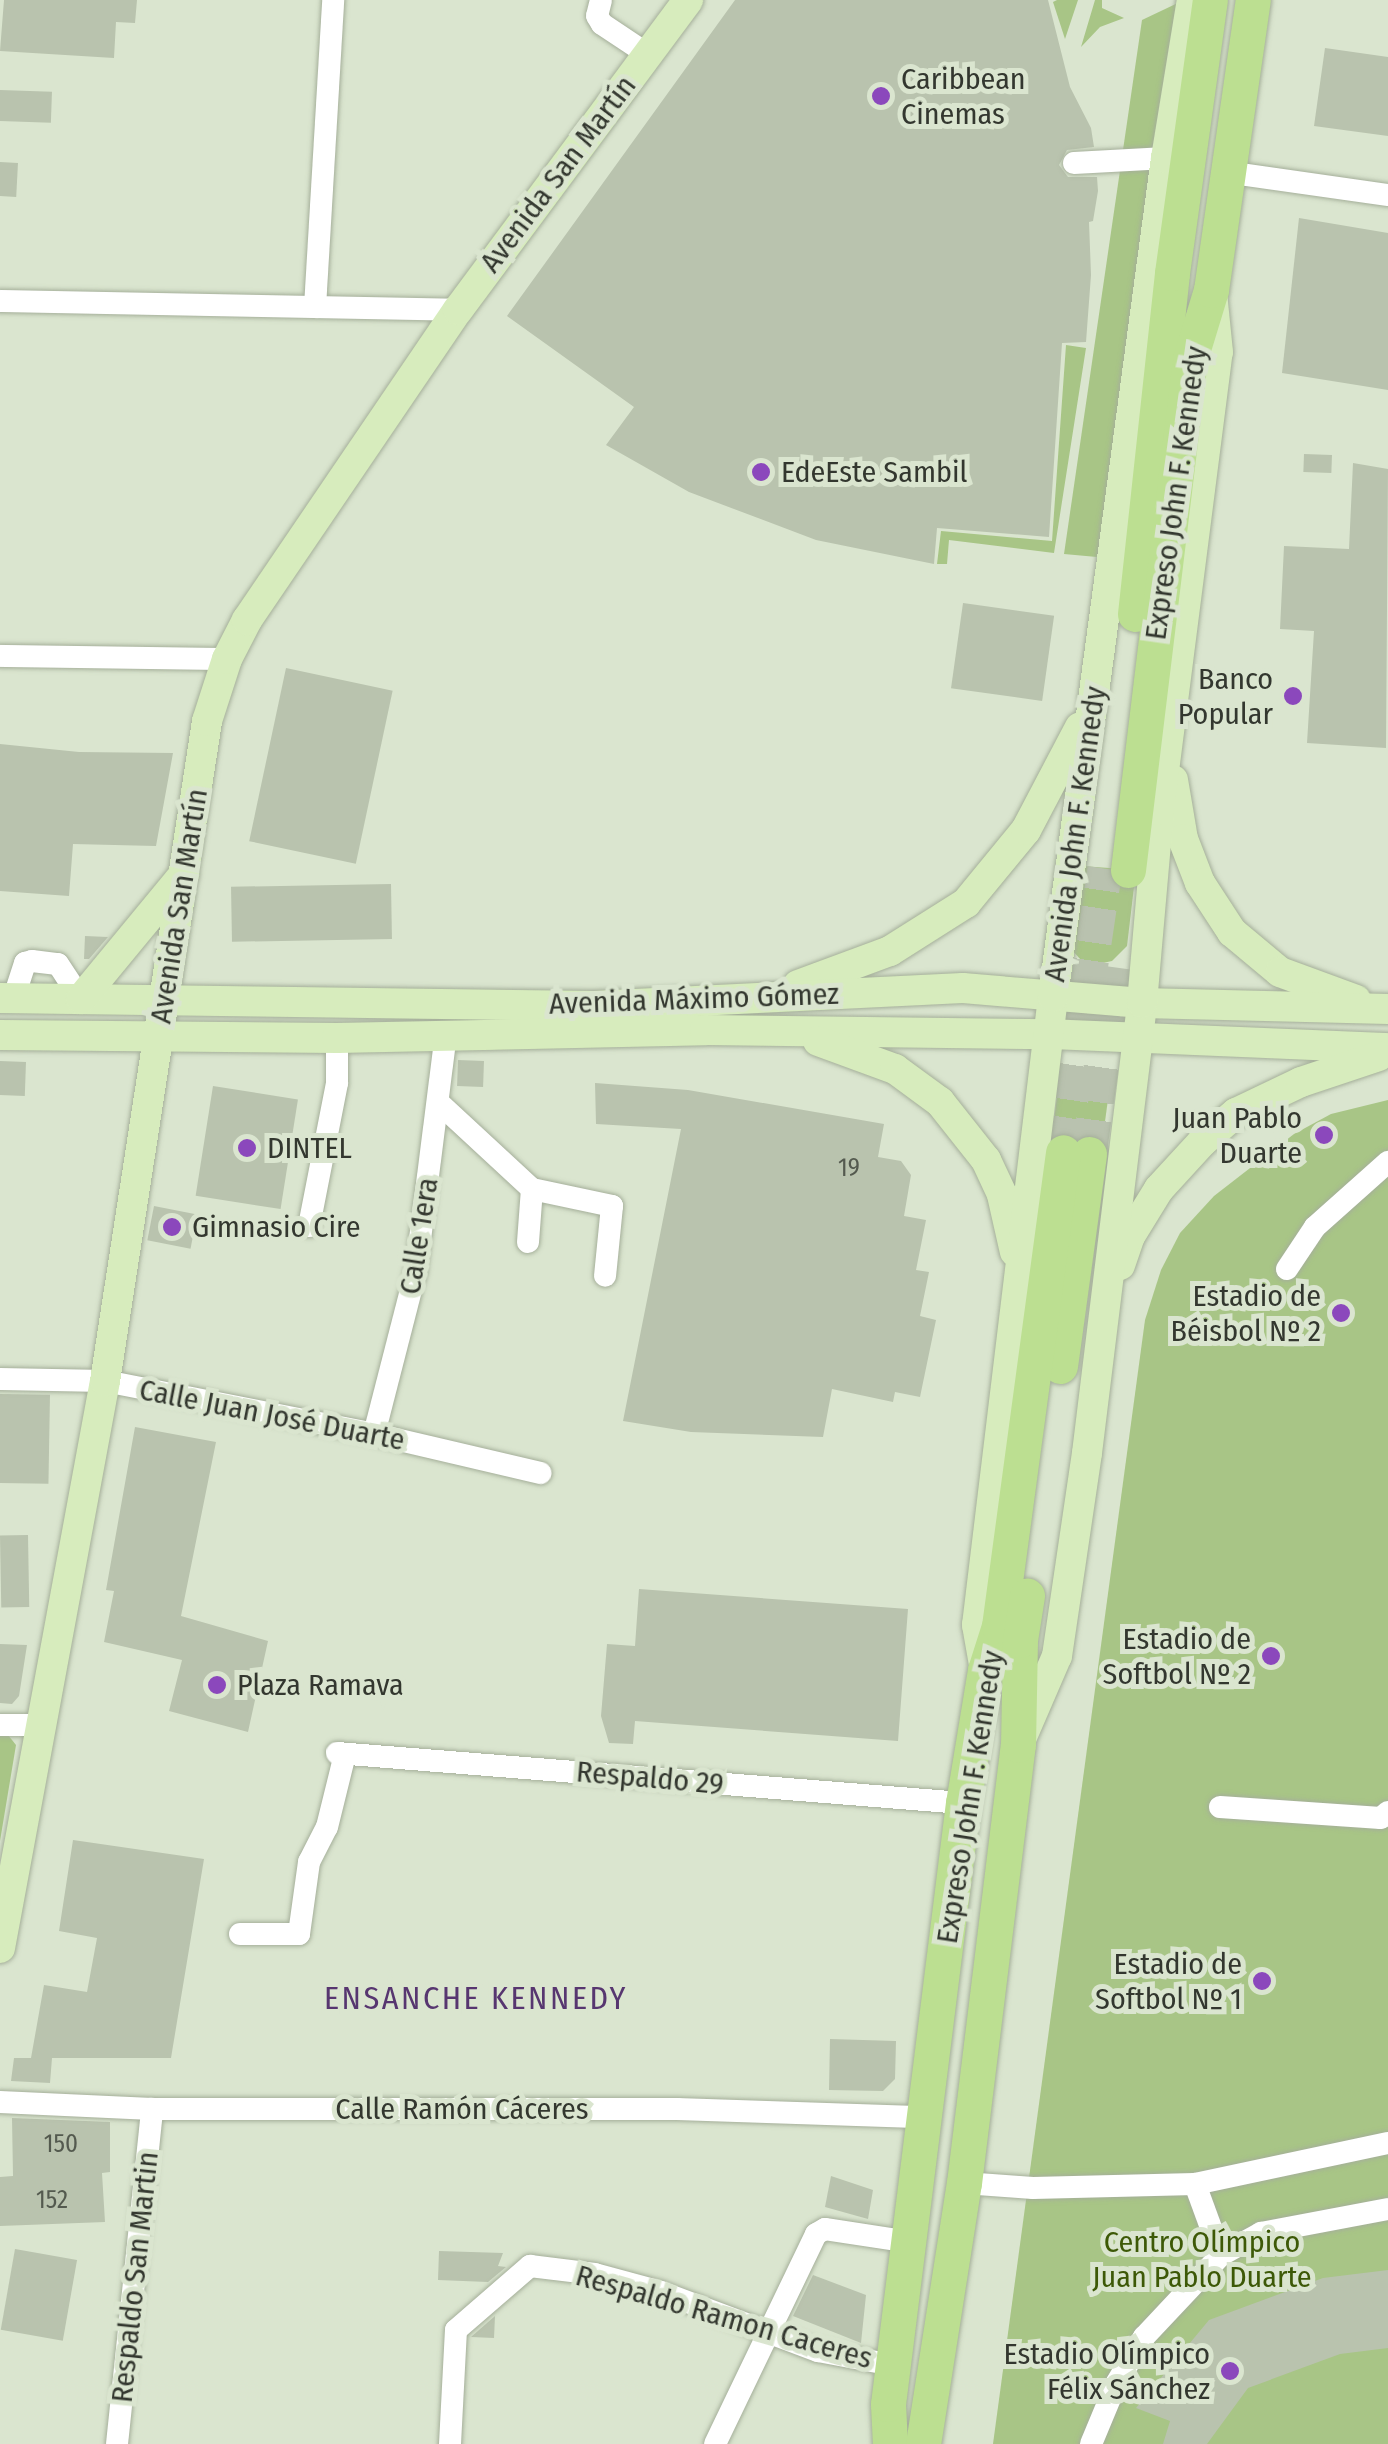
<!DOCTYPE html>
<meta charset="utf-8">
<style>
body{margin:0}
#map{position:relative;width:1388px;height:2444px;overflow:hidden;background:#dae5cf;font-family:"Fira Sans Condensed",sans-serif}
div>[style]{position:absolute}
[style*='--x']{left:calc(var(--x)*1px);top:calc(var(--y)*1px);width:calc(var(--w)*1px);rotate:calc(var(--a)*1deg)}
.green>*{inset:0;background:#a8c586}
.building>*{inset:0;background:#b9c3ae;transform-origin:0 0}
.highway-tunnel>*{height:35px;margin-top:-17.5px;transform-origin:0;background:repeating-linear-gradient(90deg,#b9c2af 0 35px,transparent 0 53px)}
.roads{filter:drop-shadow(0 0 2px #a5af9a) drop-shadow(0 0 2px #a5af9a)}
.minor>*{height:22px;margin:-11px;padding:0 11px;transform-origin:11px;border-radius:11px;background:#fff}
.major>*{height:30px;margin:-15px;padding:0 15px;transform-origin:15px;border-radius:15px;background:#d7ecbd}
.highway>*{height:35px;margin:-17.5px;padding:0 17.5px;transform-origin:17.5px;border-radius:17.5px;background:#bcdf91}
.dots>*{width:28px;height:28px;translate:-50% -50%;box-sizing:border-box;border:5px solid #dae5cf;border-radius:50%}
span{translate:-50% -50%;white-space:nowrap;text-align:center;line-height:1.15;-webkit-text-stroke:10px #dae5cf;paint-order:stroke}
.number-label{font-size:25px;color:#545a4f}
.number-label span{-webkit-text-stroke-width:0}
.poi-label{font-size:30px;color:#33372f}
.left{translate:0 -50%;text-align:left}
.right{translate:-100% -50%;text-align:right}
.street-label{font-size:30px;color:#33372f}
.park-label{font-size:30px;color:#3d5907}
.neighbourhood-label{font-size:32px;color:#573670;letter-spacing:2.5px}
</style>
<div id="map">
<div class="green">
<i style="clip-path:polygon(1057px 0,1078px 0,1065px 39px,1053px 2px)"></i>
<i style="clip-path:polygon(1095px 0,1102px 0,1102px 8px,1124px 18px,1100px 27px,1081px 47px)"></i>
<i style="clip-path:polygon(1182px 1px,1108px 558px,1064px 554px,1142px 20px)"></i>
<i style="clip-path:polygon(1066px 345px,1086px 348px,1054px 553px,949px 540px,947px 564px,937px 564px,941px 531px,1052px 541px)"></i>
<i style="clip-path:polygon(1082px 866px,1136px 870px,1127px 946px,1112px 961px,1098px 964px,1081px 960px,1071px 949px)"></i>
<i style="clip-path:polygon(1072px 1080px,1093px 1081px,1109px 1092px,1101px 1151px,1051px 1144px,1057px 1096px)"></i>
<i style="clip-path:polygon(1388px 1100px,1388px 2444px,993px 2444px,1145px 1320px,1161px 1270px,1180px 1233px,1214px 1196px,1294px 1134px,1331px 1114px)"></i>
<i style="clip-path:polygon(0 1735px,8px 1735px,16px 1745px,0 1841px)"></i>
</div>
<div class="building">
<i style="clip-path:polygon(4px 0,137px 0,135px 23px,116px 22px,114px 58px,0 51px)"></i>
<i style="clip-path:polygon(735px 0,1048px 0,1070px 87px,1091px 128px,1094px 147px,1067px 150px,1059px 165px,1068px 177px,1097px 177px,1098px 191px,1093px 221px,1089px 222px,1091px 275px,1086px 342px,1062px 343px,1049px 537px,937px 528px,934px 564px,816px 540px,689px 492px,606px 445px,634px 407px,507px 316px)"></i>
<i style="clip-path:polygon(1325px 48px,1388px 57px,1388px 136px,1314px 126px)"></i>
<i style="left:0;top:90px;width:52px;height:31px;rotate:2deg"></i>
<i style="left:0;top:162px;width:18px;height:34px;rotate:3deg"></i>
<i style="clip-path:polygon(1299px 218px,1388px 233px,1388px 390px,1282px 373px)"></i>
<i style="left:1304px;top:454px;width:28px;height:18px;rotate:2deg"></i>
<i style="clip-path:polygon(1353px 463px,1388px 469px,1386px 748px,1307px 743px,1314px 631px,1280px 629px,1284px 546px,1349px 549px)"></i>
<i style="left:963px;top:603px;width:92px;height:86px;rotate:8deg"></i>
<i style="left:286px;top:668px;width:109px;height:177px;rotate:12deg"></i>
<i style="clip-path:polygon(0 744px,79px 752px,173px 753px,156px 846px,73px 844px,69px 896px,0 891px)"></i>
<i style="left:391px;top:884px;width:55px;height:160px;rotate:89deg"></i>
<i style="clip-path:polygon(85px 936px,108px 937px,89px 959px,84px 959px)"></i>
<i style="left:458px;top:1060px;width:26px;height:26px;rotate:2deg"></i>
<i style="left:0;top:1061px;width:26px;height:34px;rotate:2deg"></i>
<i style="clip-path:polygon(595px 1083px,688px 1090px,884px 1124px,878px 1157px,901px 1161px,911px 1175px,904px 1216px,926px 1220px,916px 1270px,929px 1272px,920px 1316px,936px 1320px,920px 1397px,895px 1392px,893px 1402px,832px 1389px,823px 1437px,691px 1432px,623px 1421px,681px 1129px,596px 1124px)"></i>
<i style="left:213px;top:1086px;width:86px;height:111px;rotate:9deg"></i>
<i style="left:154px;top:1206px;width:44px;height:35px;rotate:11deg"></i>
<i style="left:0;top:1394px;width:50px;height:89px;rotate:1deg"></i>
<i style="clip-path:polygon(135px 1427px,216px 1442px,181px 1616px,268px 1641px,248px 1732px,169px 1711px,182px 1660px,104px 1642px,114px 1591px,106px 1590px)"></i>
<i style="left:28px;top:1535px;width:72px;height:28px;rotate:89deg"></i>
<i style="clip-path:polygon(639px 1589px,908px 1609px,898px 1741px,635px 1721px,633px 1744px,609px 1743px,601px 1716px,607px 1644px,635px 1646px)"></i>
<i style="clip-path:polygon(0 1644px,27px 1645px,19px 1696px,12px 1704px,0 1703px)"></i>
<i style="clip-path:polygon(73px 1840px,204px 1859px,171px 2058px,52px 2058px,50px 2083px,11px 2081px,14px 2058px,31px 2058px,44px 1985px,87px 1992px,97px 1938px,59px 1931px)"></i>
<i style="clip-path:polygon(830px 2039px,896px 2041px,895px 2079px,883px 2091px,829px 2090px)"></i>
<i style="clip-path:polygon(12px 2118px,110px 2122px,110px 2172px,102px 2173px,105px 2222px,0 2226px,0 2177px,13px 2176px)"></i>
<i style="clip-path:polygon(831px 2176px,873px 2190px,868px 2219px,825px 2207px)"></i>
<i style="left:15px;top:2249px;width:63px;height:82px;rotate:10deg"></i>
<i style="clip-path:polygon(439px 2251px,503px 2253px,498px 2266px,506px 2267px,488px 2282px,438px 2280px)"></i>
<i style="clip-path:polygon(1388px 2270px,1388px 2348px,1340px 2354px,1248px 2388px,1207px 2444px,1163px 2444px,1170px 2421px,1136px 2408px,1209px 2320px,1323px 2278px)"></i>
<i style="clip-path:polygon(813px 2275px,866px 2295px,861px 2343px,793px 2316px)"></i>
<i style="clip-path:polygon(495px 2316px,494px 2338px,471px 2337px)"></i>
</div>
<div class="highway-tunnel">
<i style="--x:1063;--y:1152;--w:287;--a:-81.6"></i>
<i style="--x:1089;--y:1154;--w:189;--a:-82.1"></i>
</div>
<div class="roads">
<div class="minor">
<i style="--x:601;--y:0;--w:16;--a:104"></i>
<i style="--x:597;--y:16;--w:9;--a:58"></i>
<i style="--x:602;--y:24;--w:54;--a:33.7"></i>
<i style="--x:1074;--y:163;--w:92;--a:-3.1"></i>
<i style="--x:1226;--y:172;--w:164;--a:8.1"></i>
<i style="--x:0;--y:301;--w:458;--a:1.1"></i>
<i style="--x:315;--y:307;--w:308;--a:-86.6"></i>
<i style="--x:0;--y:656;--w:227;--a:0.8"></i>
<i style="--x:14;--y:997;--w:36;--a:-72"></i>
<i style="--x:25;--y:963;--w:7;--a:-16"></i>
<i style="--x:32;--y:961;--w:26;--a:7"></i>
<i style="--x:58;--y:964;--w:42;--a:56.7"></i>
<i style="--x:439;--y:1103;--w:127;--a:42.8"></i>
<i style="--x:532;--y:1189;--w:82;--a:12"></i>
<i style="--x:612;--y:1206;--w:70;--a:95.7"></i>
<i style="--x:309;--y:1226;--w:146;--a:-78.9"></i>
<i style="--x:337;--y:1083;--w:45;--a:-90"></i>
<i style="--x:528;--y:1242;--w:53;--a:-85.7"></i>
<i style="--x:1287;--y:1269;--w:50;--a:-56.3"></i>
<i style="--x:1315;--y:1227;--w:98;--a:-41.7"></i>
<i style="--x:0;--y:1379;--w:105;--a:1.1"></i>
<i style="--x:105;--y:1381;--w:274;--a:11.1"></i>
<i style="--x:374;--y:1434;--w:171;--a:13.2"></i>
<i style="--x:374;--y:1434;--w:168;--a:-75.6"></i>
<i style="--x:416;--y:1271;--w:238;--a:-82.8"></i>
<i style="--x:0;--y:1725;--w:44;--a:0"></i>
<i style="--x:337;--y:1753;--w:628;--a:4.57"></i>
<i style="--x:1220;--y:1807;--w:161;--a:3.9"></i>
<i style="--x:1381;--y:1818;--w:9;--a:-41"></i>
<i style="--x:240;--y:1934;--w:59;--a:0"></i>
<i style="--x:299;--y:1934;--w:73;--a:-82.1"></i>
<i style="--x:309;--y:1862;--w:39;--a:-63"></i>
<i style="--x:327;--y:1827;--w:75;--a:-76.1"></i>
<i style="--x:0;--y:2102;--w:152;--a:2.6"></i>
<i style="--x:152;--y:2109;--w:525;--a:0"></i>
<i style="--x:677;--y:2109;--w:247;--a:1.9"></i>
<i style="--x:964;--y:2183;--w:69;--a:4.1"></i>
<i style="--x:1033;--y:2188;--w:162;--a:-1.4"></i>
<i style="--x:1195;--y:2184;--w:197;--a:-12"></i>
<i style="--x:1195;--y:2184;--w:76;--a:69.9"></i>
<i style="--x:117;--y:2444;--w:337;--a:-84"></i>
<i style="--x:450;--y:2444;--w:114;--a:-87"></i>
<i style="--x:456;--y:2330;--w:98;--a:-40.9"></i>
<i style="--x:530;--y:2266;--w:65;--a:7"></i>
<i style="--x:595;--y:2274;--w:68;--a:15.3"></i>
<i style="--x:661;--y:2292;--w:168;--a:20.6"></i>
<i style="--x:818;--y:2351;--w:76;--a:10.6"></i>
<i style="--x:715;--y:2444;--w:233;--a:-64.3"></i>
<i style="--x:816;--y:2234;--w:10;--a:-29"></i>
<i style="--x:825;--y:2229;--w:87;--a:8.6"></i>
<i style="--x:1091;--y:2444;--w:65;--a:-67.4"></i>
<i style="--x:1116;--y:2384;--w:55;--a:-59.2"></i>
<i style="--x:1144;--y:2337;--w:112;--a:-46.8"></i>
<i style="--x:1221;--y:2255;--w:46;--a:-28.8"></i>
<i style="--x:1261;--y:2233;--w:129;--a:-10.7"></i>
</div>
<div class="major">
<i style="--x:1173;--y:780;--w:60;--a:80.4"></i>
<i style="--x:1183;--y:839;--w:47;--a:68.9"></i>
<i style="--x:1200;--y:883;--w:59;--a:56.9"></i>
<i style="--x:1232;--y:932;--w:62;--a:39.8"></i>
<i style="--x:1280;--y:972;--w:81;--a:20.2"></i>
<i style="--x:798;--y:985;--w:98;--a:-20.3"></i>
<i style="--x:890;--y:951;--w:90;--a:-32.3"></i>
<i style="--x:966;--y:903;--w:94;--a:-50.6"></i>
<i style="--x:1026;--y:830;--w:116;--a:-62.3"></i>
<i style="--x:0;--y:998;--w:594;--a:0.77"></i>
<i style="--x:594;--y:1006;--w:369;--a:-2.8"></i>
<i style="--x:963;--y:988;--w:180;--a:4.8"></i>
<i style="--x:1142;--y:1003;--w:246;--a:1.4"></i>
<i style="--x:81;--y:999;--w:162;--a:-50.5"></i>
<i style="--x:0;--y:1035;--w:337;--a:0.5"></i>
<i style="--x:337;--y:1038;--w:368;--a:-1.2"></i>
<i style="--x:705;--y:1030;--w:344;--a:0.7"></i>
<i style="--x:1049;--y:1034;--w:339;--a:2.4"></i>
<i style="--x:818;--y:1041;--w:82;--a:20"></i>
<i style="--x:895;--y:1069;--w:56;--a:36.3"></i>
<i style="--x:940;--y:1102;--w:74;--a:51.6"></i>
<i style="--x:986;--y:1160;--w:38;--a:65"></i>
<i style="--x:1002;--y:1195;--w:58;--a:77.2"></i>
<i style="--x:1120;--y:1265;--w:31;--a:-71"></i>
<i style="--x:1130;--y:1236;--w:55;--a:-58.3"></i>
<i style="--x:1159;--y:1189;--w:64;--a:-47.5"></i>
<i style="--x:1202;--y:1142;--w:45;--a:-40.5"></i>
<i style="--x:1236;--y:1113;--w:72;--a:-25.5"></i>
<i style="--x:1301;--y:1082;--w:82;--a:-18.4"></i>
<i style="--x:985;--y:1670;--w:46;--a:-100.1"></i>
<i style="--x:977;--y:1625;--w:633;--a:-83.1"></i>
<i style="--x:1053;--y:997;--w:847;--a:-82.33"></i>
<i style="--x:1166;--y:158;--w:160;--a:-80.7"></i>
<i style="--x:1021;--y:1739;--w:90;--a:-66.6"></i>
<i style="--x:1057;--y:1656;--w:205;--a:-81.6"></i>
<i style="--x:1087;--y:1453;--w:453;--a:-83"></i>
<i style="--x:1142;--y:1003;--w:194;--a:-85"></i>
<i style="--x:1159;--y:810;--w:462;--a:-82.7"></i>
<i style="--x:1218;--y:352;--w:59;--a:-95.8"></i>
<i style="--x:0;--y:1948;--w:577;--a:-79.51"></i>
<i style="--x:105;--y:1381;--w:668;--a:-81.21"></i>
<i style="--x:207;--y:721;--w:65;--a:-72.1"></i>
<i style="--x:227;--y:659;--w:44;--a:-62.9"></i>
<i style="--x:247;--y:620;--w:375;--a:-55.8"></i>
<i style="--x:458;--y:310;--w:386;--a:-53.4"></i>
</div>
<div class="highway">
<i style="--x:1135;--y:614;--w:343;--a:-83.8"></i>
<i style="--x:1172;--y:273;--w:276;--a:-82.1"></i>
<i style="--x:1128;--y:870;--w:515;--a:-83.08"></i>
<i style="--x:1190;--y:359;--w:72;--a:-73.1"></i>
<i style="--x:1211;--y:290;--w:293;--a:-81.8"></i>
<i style="--x:1060;--y:1366;--w:214;--a:-82.2"></i>
<i style="--x:890;--y:2444;--w:40;--a:-92.9"></i>
<i style="--x:888;--y:2404;--w:606;--a:-82.89"></i>
<i style="--x:963;--y:1803;--w:135;--a:-80.6"></i>
<i style="--x:985;--y:1670;--w:46;--a:-72.3"></i>
<i style="--x:999;--y:1626;--w:478;--a:-82.3"></i>
<i style="--x:923;--y:2444;--w:264;--a:-81.1"></i>
<i style="--x:964;--y:2183;--w:441;--a:-83"></i>
<i style="--x:1018;--y:1745;--w:105;--a:-88.9"></i>
<i style="--x:1020;--y:1640;--w:45;--a:-81"></i>
</div>
</div>
<div class="dots">
<i style="left:881px;top:96px;background:#8b48bc"></i>
<i style="left:761px;top:472px;background:#8b48bc"></i>
<i style="left:1293px;top:696px;background:#8b48bc"></i>
<i style="left:1324px;top:1135px;background:#8b48bc"></i>
<i style="left:247px;top:1148px;background:#8b48bc"></i>
<i style="left:172px;top:1227px;background:#8b48bc"></i>
<i style="left:1341px;top:1313px;background:#8b48bc"></i>
<i style="left:1271px;top:1656px;background:#8b48bc"></i>
<i style="left:217px;top:1685px;background:#8b48bc"></i>
<i style="left:1262px;top:1981px;background:#8b48bc"></i>
<i style="left:1230px;top:2371px;background:#8b48bc"></i>
</div>
<div class="number-label">
<span style="left:849px;top:1168px">19</span>
<span style="left:61px;top:2144px">150</span>
<span style="left:52px;top:2200px">152</span>
</div>
<div class="poi-label">
<span class="left" style="left:901px;top:96px">Caribbean<br>Cinemas</span>
<span class="left" style="left:781px;top:472px">EdeEste Sambil</span>
<span class="right" style="left:1273px;top:696px">Banco<br>Popular</span>
<span class="right" style="left:1302px;top:1135px">Juan Pablo<br>Duarte</span>
<span class="left" style="left:267px;top:1148px">DINTEL</span>
<span class="left" style="left:192px;top:1227px">Gimnasio Cire</span>
<span class="right" style="left:1321px;top:1313px">Estadio de<br>Béisbol Nº 2</span>
<span class="right" style="left:1251px;top:1656px">Estadio de<br>Softbol Nº 2</span>
<span class="left" style="left:237px;top:1685px">Plaza Ramava</span>
<span class="right" style="left:1242px;top:1981px">Estadio de<br>Softbol Nº 1</span>
<span class="right" style="left:1210px;top:2371px">Estadio Olímpico<br>Félix Sánchez</span>
</div>
<div class="street-label">
<span style="left:558px;top:174px;rotate:-53deg">Avenida San Martín</span>
<span style="left:1176px;top:493px;rotate:-82deg">Expreso John F. Kennedy</span>
<span style="left:1075px;top:834px;rotate:-82deg">Avenida John F. Kennedy</span>
<span style="left:179px;top:906px;rotate:-81deg">Avenida San Martín</span>
<span style="left:694px;top:999px;rotate:-2deg">Avenida Máximo Gómez</span>
<span style="left:419px;top:1236px;rotate:-81deg">Calle 1era</span>
<span style="left:272px;top:1415px;rotate:11deg">Calle Juan José Duarte</span>
<span style="left:650px;top:1778px;rotate:5deg">Respaldo 29</span>
<span style="left:970px;top:1797px;rotate:-81deg">Expreso John F. Kennedy</span>
<span style="left:462px;top:2109px">Calle Ramón Cáceres</span>
<span style="left:135px;top:2277px;rotate:-84deg">Respaldo San Martin</span>
<span style="left:724px;top:2317px;rotate:16deg">Respaldo Ramon Caceres</span>
</div>
<div class="park-label">
<span style="left:1202px;top:2259px">Centro Olímpico<br>Juan Pablo Duarte</span>
</div>
<div class="neighbourhood-label">
<span style="left:476px;top:1998px">ENSANCHE KENNEDY</span>
</div>
</div>
